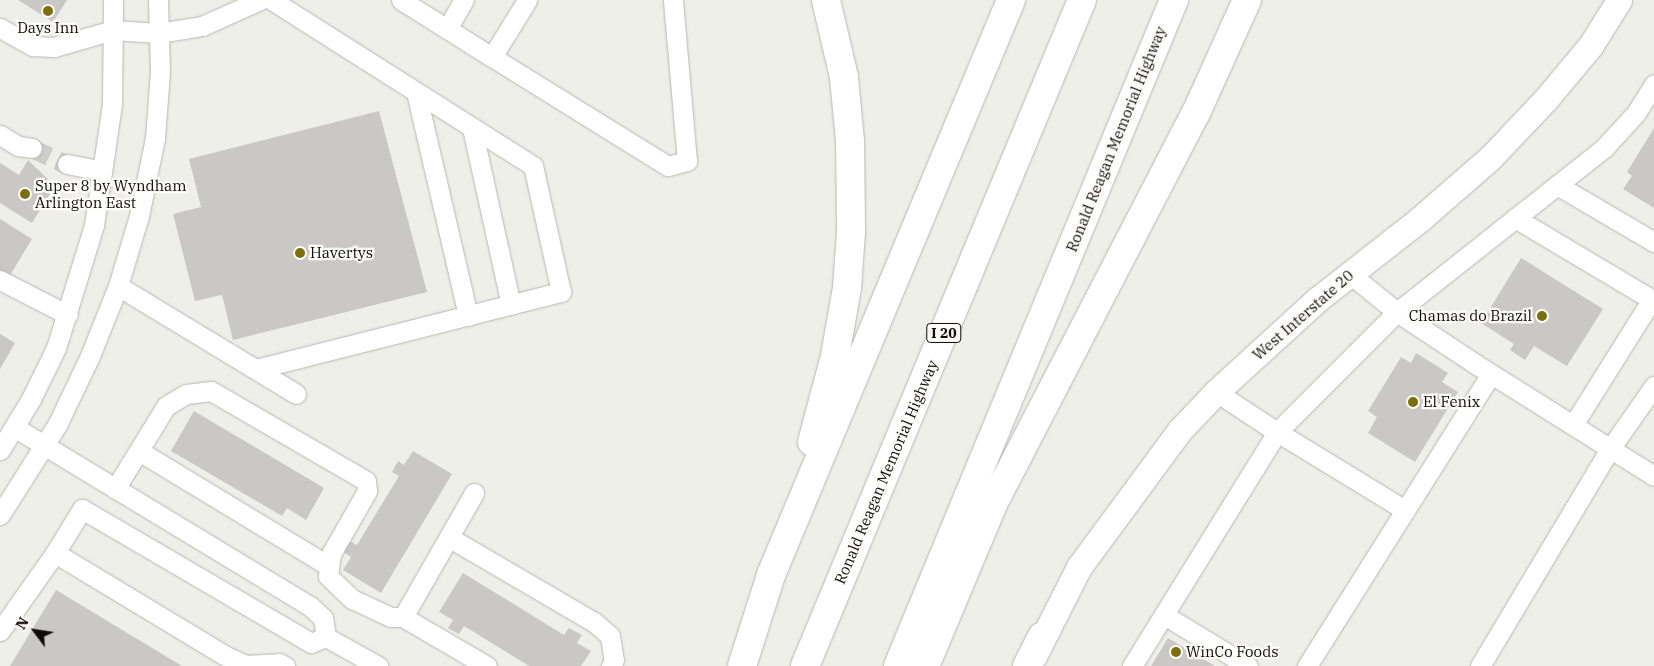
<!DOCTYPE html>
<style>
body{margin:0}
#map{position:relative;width:1654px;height:666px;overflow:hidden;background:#efefea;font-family:"IBM Plex Serif",serif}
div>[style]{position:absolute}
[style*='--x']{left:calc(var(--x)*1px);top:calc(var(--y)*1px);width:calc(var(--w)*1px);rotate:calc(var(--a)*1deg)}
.building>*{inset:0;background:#c9c8c4}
.minor-tunnel>*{height:19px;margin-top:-9.5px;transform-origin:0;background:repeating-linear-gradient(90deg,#cdcdc9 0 19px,transparent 0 28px)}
.roads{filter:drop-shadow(0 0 1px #b8b7b3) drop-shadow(0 0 1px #b8b7b3)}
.minor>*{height:19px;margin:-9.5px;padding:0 9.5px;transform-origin:9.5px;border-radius:9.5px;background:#fff}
.major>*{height:25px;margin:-12.5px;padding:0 12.5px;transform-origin:12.5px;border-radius:12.5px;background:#fff}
.highway>*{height:28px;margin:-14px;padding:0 14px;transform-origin:14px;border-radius:14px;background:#fff}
.dots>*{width:14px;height:14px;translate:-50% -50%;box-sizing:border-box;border:2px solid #fdfcf8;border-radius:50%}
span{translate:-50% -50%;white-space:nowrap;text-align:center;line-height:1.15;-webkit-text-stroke:4.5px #fdfcf8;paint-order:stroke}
.shield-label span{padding:1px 4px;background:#fdfcf8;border:1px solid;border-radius:4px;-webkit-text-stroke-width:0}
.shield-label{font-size:14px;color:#0e0d0c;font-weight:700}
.poi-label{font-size:15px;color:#0e0d0c}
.left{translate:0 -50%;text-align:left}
.right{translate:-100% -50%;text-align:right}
.street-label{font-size:15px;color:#0e0d0c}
.north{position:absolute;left:10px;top:606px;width:50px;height:50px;-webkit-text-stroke:4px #fdfcf8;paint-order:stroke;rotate:301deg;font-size:14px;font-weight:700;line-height:20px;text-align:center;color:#0e0d0c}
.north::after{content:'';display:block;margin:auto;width:18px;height:22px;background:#0e0d0c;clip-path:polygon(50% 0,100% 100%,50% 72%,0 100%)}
</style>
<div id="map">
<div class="building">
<i style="clip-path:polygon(18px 0,67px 0,53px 22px)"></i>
<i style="clip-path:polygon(379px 111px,427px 292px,233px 340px,222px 295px,195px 301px,173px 214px,201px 207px,189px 159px)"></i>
<i style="clip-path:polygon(1654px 128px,1654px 208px,1623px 189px,1632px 176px,1627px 172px)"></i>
<i style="clip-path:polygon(28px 160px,55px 186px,32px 223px,0 203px,0 163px,19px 175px)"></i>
<i style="clip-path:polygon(0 219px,32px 239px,6px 282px,0 278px)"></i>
<i style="clip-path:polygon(1521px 258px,1603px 309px,1567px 366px,1534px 346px,1525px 360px,1510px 350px,1514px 344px,1481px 323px)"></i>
<i style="clip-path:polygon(0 334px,15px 343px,0 369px)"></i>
<i style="clip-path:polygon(1416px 353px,1448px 373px,1442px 382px,1458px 392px,1415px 462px,1368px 433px,1377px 417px,1368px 411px,1401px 357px,1411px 363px)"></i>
<i style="clip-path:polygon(194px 411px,324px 488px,306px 520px,287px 508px,282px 516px,171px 451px)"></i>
<i style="clip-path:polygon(413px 451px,452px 474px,381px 593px,343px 570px,351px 557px,342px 551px,348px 540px,357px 545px,399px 476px,392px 472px,398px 461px,404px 465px)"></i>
<i style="clip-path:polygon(463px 573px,564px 635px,569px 628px,582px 635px,577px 643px,591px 651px,581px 666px,529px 666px,464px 626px,459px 634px,448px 628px,453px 620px,439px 612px)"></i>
<i style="clip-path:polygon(56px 590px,182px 666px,10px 666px)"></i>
<i style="clip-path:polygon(1168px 638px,1215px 666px,1151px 666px)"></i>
</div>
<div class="minor-tunnel">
<i style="--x:32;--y:148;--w:38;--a:25"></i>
</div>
<div class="roads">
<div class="minor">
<i style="--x:401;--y:0;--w:107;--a:32.1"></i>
<i style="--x:492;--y:57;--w:67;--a:-58.4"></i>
<i style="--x:0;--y:28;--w:38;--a:29"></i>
<i style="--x:33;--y:46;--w:21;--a:3"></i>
<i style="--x:54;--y:47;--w:61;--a:-16.1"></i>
<i style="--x:113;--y:30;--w:46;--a:3.7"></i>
<i style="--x:159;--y:33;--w:44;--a:-9.2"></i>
<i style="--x:202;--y:26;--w:64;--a:-24.1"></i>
<i style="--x:447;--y:29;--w:34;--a:-60"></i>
<i style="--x:492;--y:57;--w:207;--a:31.8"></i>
<i style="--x:668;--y:166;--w:20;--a:-15"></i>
<i style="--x:687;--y:161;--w:162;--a:-95"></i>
<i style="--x:416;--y:92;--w:230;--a:76.9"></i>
<i style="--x:472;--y:128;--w:181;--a:77.6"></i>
<i style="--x:0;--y:135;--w:21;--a:31"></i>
<i style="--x:18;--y:146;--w:14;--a:8"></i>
<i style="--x:67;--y:164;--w:36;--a:11"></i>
<i style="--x:1557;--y:185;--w:113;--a:30.4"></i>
<i style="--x:1515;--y:218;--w:162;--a:30.8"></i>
<i style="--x:1350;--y:274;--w:60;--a:39"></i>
<i style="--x:1397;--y:312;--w:96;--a:33.5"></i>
<i style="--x:1477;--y:365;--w:209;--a:32.1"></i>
<i style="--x:0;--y:280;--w:76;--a:27.2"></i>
<i style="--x:118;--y:286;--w:208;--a:31.2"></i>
<i style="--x:256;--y:369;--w:315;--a:-14.2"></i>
<i style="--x:561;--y:292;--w:129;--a:-102.5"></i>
<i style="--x:533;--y:166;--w:310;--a:-147.6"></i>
<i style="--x:1573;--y:425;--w:149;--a:-57.9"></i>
<i style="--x:14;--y:427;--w:346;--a:31.2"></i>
<i style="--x:310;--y:606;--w:18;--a:43"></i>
<i style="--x:323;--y:618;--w:19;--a:81"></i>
<i style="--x:0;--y:450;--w:60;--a:-58.7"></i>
<i style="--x:31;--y:399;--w:57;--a:-63.9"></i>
<i style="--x:56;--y:348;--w:129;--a:-72.8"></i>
<i style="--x:94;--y:225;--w:122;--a:-81.5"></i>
<i style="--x:112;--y:104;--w:104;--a:-89.4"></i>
<i style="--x:139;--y:451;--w:222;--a:31.2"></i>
<i style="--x:115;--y:489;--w:97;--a:-58.4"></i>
<i style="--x:166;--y:406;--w:23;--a:-31"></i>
<i style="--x:186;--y:394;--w:25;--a:-7"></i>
<i style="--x:211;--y:391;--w:179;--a:30.1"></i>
<i style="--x:366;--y:481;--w:10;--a:84"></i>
<i style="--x:367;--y:491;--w:73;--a:119.7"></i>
<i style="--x:331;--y:554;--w:22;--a:98"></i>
<i style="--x:328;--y:576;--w:33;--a:44"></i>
<i style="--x:352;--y:599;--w:43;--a:24.8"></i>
<i style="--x:391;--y:617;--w:12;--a:0"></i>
<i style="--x:403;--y:617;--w:143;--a:-60.2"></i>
<i style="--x:1405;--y:510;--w:150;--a:-148.6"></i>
<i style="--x:1277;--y:432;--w:170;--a:-45"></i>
<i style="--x:1397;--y:312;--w:264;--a:-38.4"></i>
<i style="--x:1604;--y:148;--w:47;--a:-47.6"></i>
<i style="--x:1636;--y:113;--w:34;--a:-58"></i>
<i style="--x:0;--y:515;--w:107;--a:-57.7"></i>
<i style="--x:57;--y:425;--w:76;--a:-64.4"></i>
<i style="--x:90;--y:356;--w:75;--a:-68.2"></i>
<i style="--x:118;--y:286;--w:73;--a:-73.3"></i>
<i style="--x:139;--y:216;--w:80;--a:-78.4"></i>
<i style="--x:155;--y:138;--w:66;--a:-85.7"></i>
<i style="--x:160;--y:72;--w:72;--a:-91.6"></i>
<i style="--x:450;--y:538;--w:167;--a:30.3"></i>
<i style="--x:594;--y:622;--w:21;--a:41"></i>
<i style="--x:610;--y:636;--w:24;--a:81"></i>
<i style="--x:614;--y:660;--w:7;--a:117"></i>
<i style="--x:55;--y:553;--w:52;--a:-58.5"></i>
<i style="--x:82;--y:509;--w:265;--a:30.3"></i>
<i style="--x:311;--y:643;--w:16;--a:-22"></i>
<i style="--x:326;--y:637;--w:60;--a:29.1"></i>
<i style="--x:1164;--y:615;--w:98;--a:31.3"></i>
<i style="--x:403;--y:617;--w:97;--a:30.3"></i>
<i style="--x:0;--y:631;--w:95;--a:-54.8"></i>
<i style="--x:55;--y:553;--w:197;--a:31.1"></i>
<i style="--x:224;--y:655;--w:23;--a:25"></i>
<i style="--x:245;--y:665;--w:34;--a:-3"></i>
<i style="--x:279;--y:663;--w:7;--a:27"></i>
<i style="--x:1132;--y:666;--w:275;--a:-58.2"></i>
<i style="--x:1277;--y:432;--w:73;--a:-146.7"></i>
<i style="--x:1307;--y:666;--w:345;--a:-57.8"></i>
<i style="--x:1480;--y:666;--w:253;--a:-59.1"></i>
<i style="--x:1610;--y:449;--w:77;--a:-55.1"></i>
</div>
<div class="major">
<i style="--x:1034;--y:656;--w:100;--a:-63.2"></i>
<i style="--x:1079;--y:567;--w:170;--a:-53.6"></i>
<i style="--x:1180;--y:430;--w:52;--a:-46.5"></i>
<i style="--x:1216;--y:392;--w:138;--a:-42.4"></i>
<i style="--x:1318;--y:299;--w:130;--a:-38.1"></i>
<i style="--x:1420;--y:219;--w:94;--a:-41.1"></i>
<i style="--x:1491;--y:157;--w:80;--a:-46.5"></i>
<i style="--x:1546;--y:99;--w:70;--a:-50.2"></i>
<i style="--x:1591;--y:45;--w:53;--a:-58.1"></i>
</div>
<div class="highway">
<i style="--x:812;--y:442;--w:89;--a:-75"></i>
<i style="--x:835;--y:356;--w:69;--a:-80"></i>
<i style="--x:847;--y:288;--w:56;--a:-85.9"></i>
<i style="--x:851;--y:232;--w:91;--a:-90.6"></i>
<i style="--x:850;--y:141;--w:64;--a:-95.4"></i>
<i style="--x:844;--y:77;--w:79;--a:-103.2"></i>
<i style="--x:742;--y:666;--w:96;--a:-72.3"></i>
<i style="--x:771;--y:575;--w:623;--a:-67.34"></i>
<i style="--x:805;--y:666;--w:721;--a:-67.42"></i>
<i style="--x:898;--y:666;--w:721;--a:-67.49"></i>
<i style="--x:925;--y:666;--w:176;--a:-67.2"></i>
<i style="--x:993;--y:504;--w:441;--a:-62.6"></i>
<i style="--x:1196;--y:113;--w:124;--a:-65.7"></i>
<i style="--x:1027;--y:666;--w:33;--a:-63"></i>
</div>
</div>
<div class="dots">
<i style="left:48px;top:11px;background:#7e6e0a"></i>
<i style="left:25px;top:194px;background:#7e6e0a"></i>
<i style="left:300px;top:253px;background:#7e6e0a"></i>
<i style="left:1542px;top:316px;background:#7e6e0a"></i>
<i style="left:1413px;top:402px;background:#7e6e0a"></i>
<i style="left:1176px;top:652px;background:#7e6e0a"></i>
</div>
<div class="shield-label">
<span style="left:944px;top:333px">I 20</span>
</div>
<div class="poi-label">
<span style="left:48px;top:28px">Days Inn</span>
<span class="left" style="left:35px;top:194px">Super 8 by Wyndham<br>Arlington East</span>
<span class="left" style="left:310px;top:253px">Havertys</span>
<span class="right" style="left:1532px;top:316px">Chamas do Brazil</span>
<span class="left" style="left:1423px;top:402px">El Fenix</span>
<span class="left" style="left:1186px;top:652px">WinCo Foods</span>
</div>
<div class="street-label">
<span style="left:1116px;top:139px;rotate:-68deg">Ronald Reagan Memorial Highway</span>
<span style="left:1303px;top:315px;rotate:-41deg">West Interstate 20</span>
<span style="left:886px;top:472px;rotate:-67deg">Ronald Reagan Memorial Highway</span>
</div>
<div class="north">N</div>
</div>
